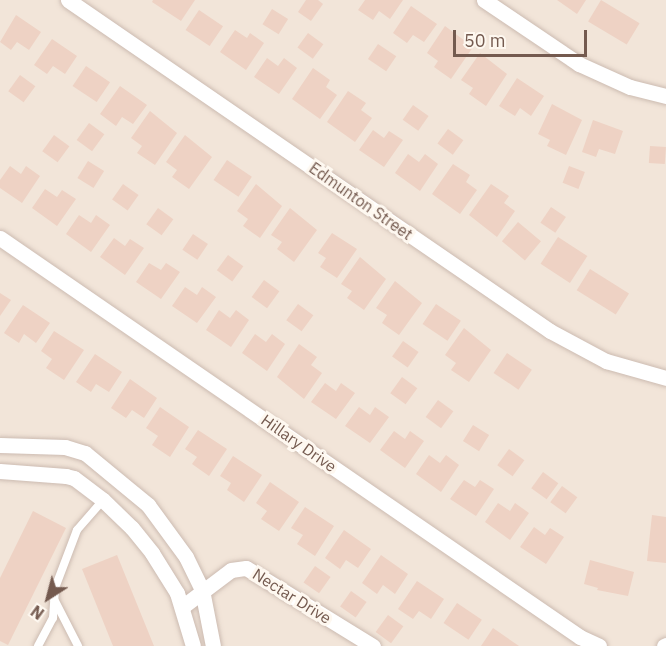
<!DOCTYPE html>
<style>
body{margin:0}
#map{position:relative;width:666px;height:646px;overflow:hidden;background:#fbf3ea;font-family:"IBM Plex Sans",sans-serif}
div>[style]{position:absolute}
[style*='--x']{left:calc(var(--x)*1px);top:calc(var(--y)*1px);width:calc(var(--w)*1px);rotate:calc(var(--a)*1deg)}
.residential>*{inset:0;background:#f2e5d9;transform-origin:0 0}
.building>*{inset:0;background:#eed2c4;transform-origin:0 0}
.roads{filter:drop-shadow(0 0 2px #ccbbb1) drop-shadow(0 0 2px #ccbbb1)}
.service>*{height:8px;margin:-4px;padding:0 4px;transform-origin:4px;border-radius:4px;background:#fff}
.minor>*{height:15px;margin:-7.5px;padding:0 7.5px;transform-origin:7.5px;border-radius:7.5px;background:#fff}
span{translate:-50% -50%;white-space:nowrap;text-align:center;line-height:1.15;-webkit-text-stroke:6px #fef8f0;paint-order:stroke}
.street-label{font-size:16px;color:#745a4f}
.north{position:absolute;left:18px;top:568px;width:60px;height:60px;-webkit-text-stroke:4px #fef8f0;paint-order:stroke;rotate:216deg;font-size:16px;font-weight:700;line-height:24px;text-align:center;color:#745a4f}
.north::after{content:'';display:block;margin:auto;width:21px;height:27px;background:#745a4f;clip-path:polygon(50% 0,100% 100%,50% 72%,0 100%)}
.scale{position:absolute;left:453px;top:30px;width:134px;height:27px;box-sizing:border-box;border:3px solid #745a4f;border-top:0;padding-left:8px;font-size:18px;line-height:21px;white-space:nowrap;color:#745a4f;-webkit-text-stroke:4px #fef8f0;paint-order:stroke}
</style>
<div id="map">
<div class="residential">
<i style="left:0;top:0;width:666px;height:646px"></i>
</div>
<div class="building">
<i style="clip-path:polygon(153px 0,195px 0,181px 21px,152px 2px)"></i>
<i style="clip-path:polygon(306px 0,318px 0,323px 4px,311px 21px,298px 12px)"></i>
<i style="clip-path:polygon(365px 0,403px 0,390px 19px,379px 11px,373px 20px,358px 10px)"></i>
<i style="clip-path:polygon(557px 0,586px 0,577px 14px)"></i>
<i style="left:601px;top:0;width:45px;height:25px;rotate:31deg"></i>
<i style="clip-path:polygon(411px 6px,437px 24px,424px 42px,413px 35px,407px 43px,393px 33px)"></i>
<i style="left:272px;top:9px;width:19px;height:18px;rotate:32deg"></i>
<i style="left:199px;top:10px;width:29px;height:24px;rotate:34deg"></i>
<i style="clip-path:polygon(16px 15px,41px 32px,29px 50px,17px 42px,11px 50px,0 42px)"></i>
<i style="clip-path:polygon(445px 26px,473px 47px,451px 79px,434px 67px,438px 61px,427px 53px)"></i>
<i style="clip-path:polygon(235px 30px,247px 38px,250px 33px,264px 43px,246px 70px,220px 52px)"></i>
<i style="left:308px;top:33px;width:19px;height:18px;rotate:36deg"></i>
<i style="clip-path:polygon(52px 39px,77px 56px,65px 74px,53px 66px,47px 74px,34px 65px)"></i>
<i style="left:378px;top:44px;width:22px;height:18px;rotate:34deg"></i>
<i style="clip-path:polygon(480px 53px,507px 74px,486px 106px,469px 94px,473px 88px,461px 80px)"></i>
<i style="clip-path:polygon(267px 58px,278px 66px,284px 58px,297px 68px,279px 94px,254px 77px)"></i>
<i style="left:86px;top:66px;width:29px;height:24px;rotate:34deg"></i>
<i style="clip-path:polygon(313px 68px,330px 80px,326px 87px,337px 95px,320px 119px,292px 99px)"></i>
<i style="left:20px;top:75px;width:19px;height:20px;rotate:36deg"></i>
<i style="clip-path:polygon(517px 78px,544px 96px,531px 116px,520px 108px,515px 116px,499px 106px)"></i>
<i style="clip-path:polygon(120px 86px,147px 105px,133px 124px,122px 117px,116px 126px,100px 114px)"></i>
<i style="clip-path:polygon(348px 91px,366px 103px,361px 110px,372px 118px,355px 142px,327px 122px)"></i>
<i style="clip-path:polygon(552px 104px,582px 120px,566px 155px,547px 146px,550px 140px,538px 134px)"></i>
<i style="left:413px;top:105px;width:19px;height:18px;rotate:35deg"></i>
<i style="clip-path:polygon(150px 111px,177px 133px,155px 165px,137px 153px,142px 146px,131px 138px)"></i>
<i style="clip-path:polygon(593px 120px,623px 131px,615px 154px,599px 149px,596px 157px,582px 152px)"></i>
<i style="left:89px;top:123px;width:19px;height:21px;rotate:36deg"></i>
<i style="left:448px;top:129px;width:19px;height:18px;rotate:36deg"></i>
<i style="clip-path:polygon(373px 130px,384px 138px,389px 131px,403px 140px,384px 167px,359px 150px)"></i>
<i style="left:54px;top:135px;width:19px;height:20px;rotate:36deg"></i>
<i style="clip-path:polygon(185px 135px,212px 157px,189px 189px,172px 177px,177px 170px,166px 162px)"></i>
<i style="left:650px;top:146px;width:16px;height:17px;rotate:4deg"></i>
<i style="clip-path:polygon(408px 154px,419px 162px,425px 154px,438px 164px,420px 191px,395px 173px)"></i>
<i style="left:227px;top:160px;width:30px;height:24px;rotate:34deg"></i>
<i style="left:88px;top:161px;width:19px;height:20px;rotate:32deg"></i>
<i style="clip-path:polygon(453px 164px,470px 175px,466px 182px,477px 190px,460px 214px,432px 194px)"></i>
<i style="clip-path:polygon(10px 166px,21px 174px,26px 166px,40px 176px,22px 203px,0 188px,0 180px)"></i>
<i style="left:569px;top:166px;width:17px;height:18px;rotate:21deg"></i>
<i style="left:123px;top:184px;width:19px;height:19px;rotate:35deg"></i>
<i style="clip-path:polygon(256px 184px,282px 206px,260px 238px,243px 226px,248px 219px,237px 211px)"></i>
<i style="clip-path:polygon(491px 184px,509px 196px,504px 203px,515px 211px,497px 237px,469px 215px)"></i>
<i style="clip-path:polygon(45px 189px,57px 197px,62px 190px,76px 199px,57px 226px,32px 208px)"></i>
<i style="left:551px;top:207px;width:18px;height:19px;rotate:34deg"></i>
<i style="left:158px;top:208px;width:19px;height:20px;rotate:36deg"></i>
<i style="clip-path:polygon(290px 208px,317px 230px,294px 262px,277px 249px,282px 242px,271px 235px)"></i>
<i style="clip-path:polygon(79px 215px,91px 223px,96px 215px,110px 225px,91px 252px,66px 234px)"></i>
<i style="left:518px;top:222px;width:30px;height:25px;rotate:40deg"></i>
<i style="clip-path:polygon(332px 233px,357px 249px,337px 278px,320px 267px,326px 258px,318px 253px)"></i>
<i style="left:193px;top:234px;width:18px;height:19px;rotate:34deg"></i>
<i style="left:558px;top:237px;width:35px;height:32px;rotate:33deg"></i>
<i style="clip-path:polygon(114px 238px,125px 246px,130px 239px,144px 248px,125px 275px,100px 257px)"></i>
<i style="left:228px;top:255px;width:19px;height:19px;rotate:36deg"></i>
<i style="clip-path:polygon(360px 257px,386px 279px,364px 310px,347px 298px,352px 291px,341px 284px)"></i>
<i style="clip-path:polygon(149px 263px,161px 270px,166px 263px,180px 272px,161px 299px,136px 282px)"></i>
<i style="left:590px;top:269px;width:46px;height:25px;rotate:32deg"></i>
<i style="left:264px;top:280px;width:19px;height:21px;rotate:36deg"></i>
<i style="clip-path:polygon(395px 281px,422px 303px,399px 335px,382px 323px,387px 315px,376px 308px)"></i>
<i style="clip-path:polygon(185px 287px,197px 295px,202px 287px,216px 297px,197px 323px,172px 306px)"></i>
<i style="clip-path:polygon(0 293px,11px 300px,0 316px)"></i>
<i style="left:298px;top:304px;width:19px;height:20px;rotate:36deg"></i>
<i style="left:436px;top:304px;width:30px;height:24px;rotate:34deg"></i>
<i style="clip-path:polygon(23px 305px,50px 323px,36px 343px,24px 334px,19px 343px,4px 333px)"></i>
<i style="clip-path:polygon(219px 310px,230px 318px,236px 310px,249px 320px,231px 347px,206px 330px)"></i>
<i style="clip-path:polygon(464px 328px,491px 350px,469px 382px,451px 370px,456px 363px,445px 355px)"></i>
<i style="clip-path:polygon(54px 331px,84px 350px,64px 380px,46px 368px,52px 359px,41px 351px)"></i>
<i style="clip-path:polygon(255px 334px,266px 342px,272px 334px,285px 344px,267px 371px,242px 353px)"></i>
<i style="left:403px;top:341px;width:19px;height:19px;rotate:35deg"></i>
<i style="clip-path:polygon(299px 344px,317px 357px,311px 365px,322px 373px,304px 399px,277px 377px)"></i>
<i style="left:507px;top:353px;width:30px;height:24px;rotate:34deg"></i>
<i style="clip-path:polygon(95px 354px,122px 372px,109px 392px,96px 384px,91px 392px,76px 382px)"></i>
<i style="left:402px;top:377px;width:19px;height:20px;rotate:36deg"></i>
<i style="clip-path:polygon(130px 379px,157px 398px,144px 418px,132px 410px,126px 418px,111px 408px)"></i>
<i style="clip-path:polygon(325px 383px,336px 391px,341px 383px,355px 393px,336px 419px,311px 402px)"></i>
<i style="left:438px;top:400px;width:19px;height:21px;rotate:36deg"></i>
<i style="clip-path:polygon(160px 407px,189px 427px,170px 457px,152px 445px,158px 436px,146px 428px)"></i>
<i style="clip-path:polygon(359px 407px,370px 415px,375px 407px,389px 417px,370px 443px,345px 426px)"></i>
<i style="left:473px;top:425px;width:19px;height:19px;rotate:32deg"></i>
<i style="clip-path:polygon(198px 430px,227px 449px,209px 476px,192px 464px,197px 457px,185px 449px)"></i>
<i style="clip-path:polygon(394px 431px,405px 439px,410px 431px,424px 441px,405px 468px,380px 450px)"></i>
<i style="left:509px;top:449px;width:19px;height:20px;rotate:36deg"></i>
<i style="clip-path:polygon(429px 455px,440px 463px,446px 455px,459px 465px,441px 492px,416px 474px)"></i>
<i style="clip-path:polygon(233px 456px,262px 475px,244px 502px,227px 490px,231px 483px,220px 476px)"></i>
<i style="left:543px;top:472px;width:19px;height:20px;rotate:36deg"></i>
<i style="clip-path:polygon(464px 480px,475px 487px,480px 480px,494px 489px,476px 516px,450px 499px)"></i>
<i style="clip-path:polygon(270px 482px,299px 502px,279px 531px,261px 519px,267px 511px,256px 503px)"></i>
<i style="left:562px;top:486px;width:19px;height:20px;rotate:36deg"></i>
<i style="clip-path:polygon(498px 503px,510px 511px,515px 503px,529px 513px,510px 540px,485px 522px)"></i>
<i style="clip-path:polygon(305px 507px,334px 526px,315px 556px,297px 544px,303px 535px,291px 528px)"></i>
<i style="clip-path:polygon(33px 511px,66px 528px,8px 645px,0 641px,0 578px)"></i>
<i style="clip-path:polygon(652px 515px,666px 517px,666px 563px,647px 561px)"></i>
<i style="clip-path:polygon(534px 527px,545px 535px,550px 528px,564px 537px,546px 564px,520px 547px)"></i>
<i style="clip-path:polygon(344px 530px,371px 549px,358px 568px,346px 560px,340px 569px,325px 558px)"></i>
<i style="clip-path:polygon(117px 555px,154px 646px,113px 646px,82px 569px)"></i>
<i style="clip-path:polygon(381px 555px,408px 574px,395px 594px,383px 585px,377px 594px,362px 583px)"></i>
<i style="clip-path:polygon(590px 560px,634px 572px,628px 596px,597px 590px,598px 588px,584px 584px)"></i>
<i style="left:315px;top:566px;width:19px;height:20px;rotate:35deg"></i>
<i style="clip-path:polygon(417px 581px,444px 599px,431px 619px,419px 611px,413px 619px,398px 609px)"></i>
<i style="left:351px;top:591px;width:19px;height:19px;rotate:35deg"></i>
<i style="left:457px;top:603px;width:30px;height:24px;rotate:34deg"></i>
<i style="left:388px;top:615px;width:19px;height:21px;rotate:36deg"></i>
<i style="clip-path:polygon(493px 628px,519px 646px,481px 646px)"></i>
</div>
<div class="roads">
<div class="service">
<i style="--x:54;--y:599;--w:53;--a:62.9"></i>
<i style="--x:38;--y:646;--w:32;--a:-62"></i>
<i style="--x:53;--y:618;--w:30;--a:-86"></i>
<i style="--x:55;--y:588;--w:62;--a:-69.2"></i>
<i style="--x:77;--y:530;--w:40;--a:-49"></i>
</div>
<div class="minor">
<i style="--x:68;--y:0;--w:585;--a:34.48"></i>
<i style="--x:550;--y:331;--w:64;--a:28.2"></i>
<i style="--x:606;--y:361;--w:62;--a:15.8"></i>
<i style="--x:484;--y:0;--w:115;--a:34"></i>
<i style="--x:579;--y:64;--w:56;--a:24.3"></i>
<i style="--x:630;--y:87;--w:37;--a:14"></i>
<i style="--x:0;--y:238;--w:704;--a:34.53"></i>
<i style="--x:580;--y:637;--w:21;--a:25"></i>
<i style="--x:0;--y:445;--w:65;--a:1.8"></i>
<i style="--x:65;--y:447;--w:21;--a:17"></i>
<i style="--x:85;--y:453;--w:82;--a:39.5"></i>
<i style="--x:148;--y:505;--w:64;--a:53.8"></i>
<i style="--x:186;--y:557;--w:37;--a:64"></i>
<i style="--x:202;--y:590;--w:57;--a:78.9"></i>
<i style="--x:0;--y:471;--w:66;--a:4.3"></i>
<i style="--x:66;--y:476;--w:8;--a:14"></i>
<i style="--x:74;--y:478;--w:36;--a:37"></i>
<i style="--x:103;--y:500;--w:40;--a:44"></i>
<i style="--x:132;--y:528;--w:32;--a:51"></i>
<i style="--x:152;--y:553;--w:47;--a:58"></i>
<i style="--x:177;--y:593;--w:55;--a:73.2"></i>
<i style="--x:182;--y:607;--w:61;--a:-37.1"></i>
<i style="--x:231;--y:570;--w:15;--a:-8"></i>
<i style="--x:246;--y:568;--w:149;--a:31.6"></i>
<i style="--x:664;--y:646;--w:2;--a:-27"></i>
</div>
</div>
<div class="street-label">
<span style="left:361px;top:201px;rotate:35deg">Edmunton Street</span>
<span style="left:299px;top:443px;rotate:35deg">Hillary Drive</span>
<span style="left:292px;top:596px;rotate:32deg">Nectar Drive</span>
</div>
<div class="north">N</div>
<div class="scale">50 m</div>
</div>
